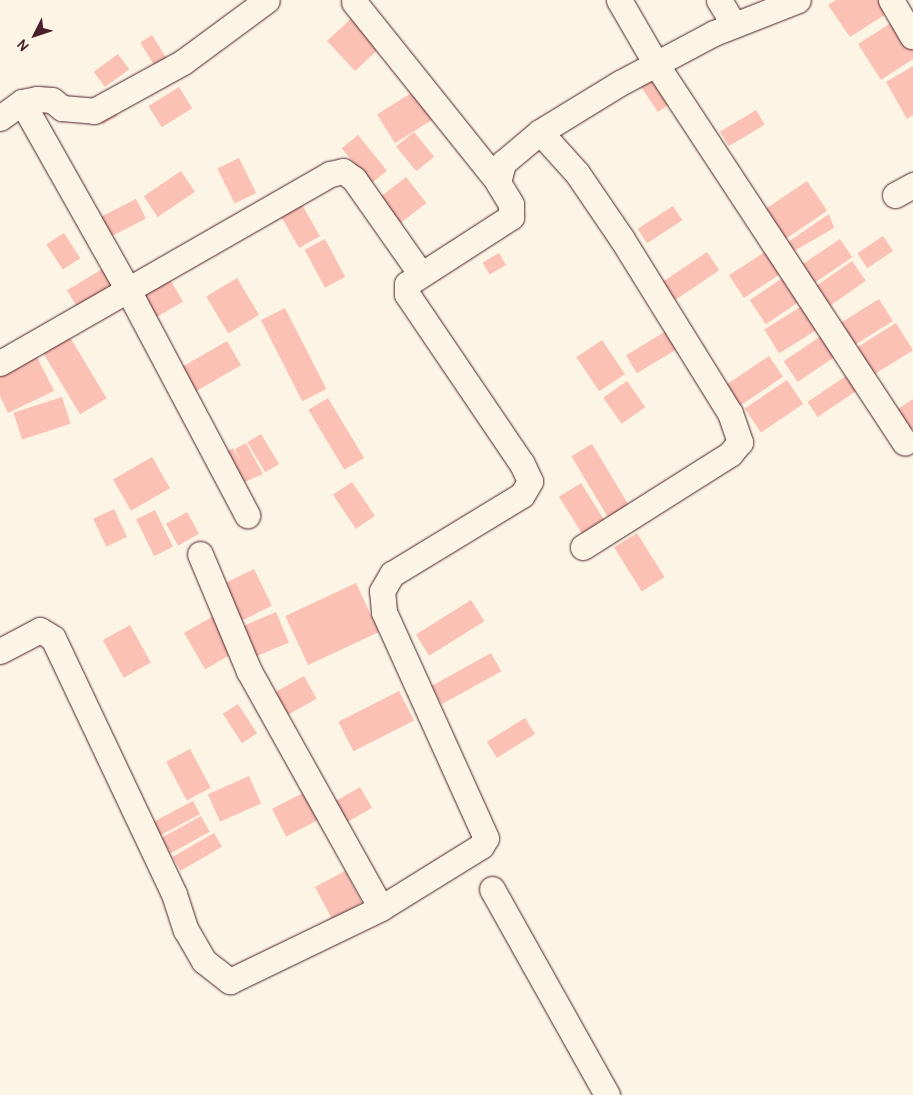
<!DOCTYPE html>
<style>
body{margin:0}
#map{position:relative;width:913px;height:1095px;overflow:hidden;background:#fcf5e5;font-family:Pangolin,sans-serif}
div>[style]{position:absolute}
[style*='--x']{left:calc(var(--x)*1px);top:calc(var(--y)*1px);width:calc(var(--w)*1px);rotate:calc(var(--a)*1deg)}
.building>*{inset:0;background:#fbc1b4;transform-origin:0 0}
.roads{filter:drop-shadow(0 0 1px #4a1f2b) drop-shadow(0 0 1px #4a1f2b)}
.minor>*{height:25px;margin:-12.5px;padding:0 12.5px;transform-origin:12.5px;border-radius:12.5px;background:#fcf5e5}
span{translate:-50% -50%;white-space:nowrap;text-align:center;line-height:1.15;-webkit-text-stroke:4px #fcf5e5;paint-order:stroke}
.north{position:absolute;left:10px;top:10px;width:50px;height:50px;-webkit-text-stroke:4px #fcf5e5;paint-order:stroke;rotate:229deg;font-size:14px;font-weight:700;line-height:20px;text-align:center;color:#4a1f2b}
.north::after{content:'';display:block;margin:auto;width:18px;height:22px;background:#4a1f2b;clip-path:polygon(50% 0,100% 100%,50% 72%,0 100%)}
</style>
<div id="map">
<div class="building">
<i style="clip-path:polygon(836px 0,881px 0,889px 12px,850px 37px,828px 5px)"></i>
<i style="left:357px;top:13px;width:41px;height:41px;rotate:47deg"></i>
<i style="clip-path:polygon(894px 21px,913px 50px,913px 59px,881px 80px,858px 44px)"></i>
<i style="left:152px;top:35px;width:34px;height:14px;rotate:58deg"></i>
<i style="left:118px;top:54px;width:19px;height:30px;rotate:54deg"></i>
<i style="clip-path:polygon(913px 66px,913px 115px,907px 119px,886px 82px)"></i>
<i style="left:660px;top:72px;width:32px;height:24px;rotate:56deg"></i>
<i style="left:179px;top:87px;width:25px;height:36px;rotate:58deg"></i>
<i style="left:416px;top:90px;width:34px;height:46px;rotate:58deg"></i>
<i style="left:113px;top:107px;width:10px;height:18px;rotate:61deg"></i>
<i style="left:756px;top:110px;width:17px;height:42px;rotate:59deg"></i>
<i style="left:414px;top:132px;width:32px;height:23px;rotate:51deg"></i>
<i style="left:358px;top:135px;width:46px;height:21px;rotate:51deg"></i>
<i style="left:239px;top:158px;width:39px;height:24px;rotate:64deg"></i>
<i style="left:181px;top:171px;width:25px;height:45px;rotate:56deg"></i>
<i style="left:406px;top:177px;width:33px;height:33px;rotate:52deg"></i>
<i style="left:807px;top:181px;width:36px;height:52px;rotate:56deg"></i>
<i style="left:298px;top:198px;width:44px;height:24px;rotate:60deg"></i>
<i style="left:136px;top:199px;width:22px;height:41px;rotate:63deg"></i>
<i style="left:673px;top:206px;width:17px;height:42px;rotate:57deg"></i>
<i style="clip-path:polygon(829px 214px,834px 228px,794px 251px,788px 242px)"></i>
<i style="left:64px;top:233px;width:30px;height:21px;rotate:57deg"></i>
<i style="left:883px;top:236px;width:18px;height:31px;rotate:56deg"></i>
<i style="left:325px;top:239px;width:43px;height:23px;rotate:62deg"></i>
<i style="left:840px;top:239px;width:22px;height:49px;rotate:56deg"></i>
<i style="left:771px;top:248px;width:27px;height:50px;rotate:57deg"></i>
<i style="left:707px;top:252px;width:22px;height:55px;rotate:56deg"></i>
<i style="left:499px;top:253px;width:14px;height:19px;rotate:60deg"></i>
<i style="left:852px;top:261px;width:24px;height:48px;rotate:55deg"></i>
<i style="left:109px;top:265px;width:23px;height:49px;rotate:59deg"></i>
<i style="left:167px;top:274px;width:32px;height:31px;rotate:60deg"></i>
<i style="left:787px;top:275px;width:29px;height:45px;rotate:56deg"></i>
<i style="left:237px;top:278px;width:43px;height:36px;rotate:59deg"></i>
<i style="left:879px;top:299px;width:26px;height:53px;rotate:58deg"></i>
<i style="left:805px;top:304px;width:28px;height:48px;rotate:58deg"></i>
<i style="left:285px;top:308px;width:91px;height:27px;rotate:63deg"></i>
<i style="left:896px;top:323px;width:32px;height:55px;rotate:58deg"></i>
<i style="left:668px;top:330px;width:21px;height:49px;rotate:59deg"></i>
<i style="left:68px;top:334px;width:75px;height:31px;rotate:59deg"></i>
<i style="left:821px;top:336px;width:25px;height:45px;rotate:56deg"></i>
<i style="left:602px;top:340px;width:41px;height:31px;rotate:56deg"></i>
<i style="left:227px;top:341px;width:28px;height:54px;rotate:60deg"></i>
<i style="left:769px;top:356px;width:25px;height:54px;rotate:56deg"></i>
<i style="clip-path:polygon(37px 357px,54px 391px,8px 413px,0 396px,0 375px)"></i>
<i style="left:849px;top:374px;width:18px;height:50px;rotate:56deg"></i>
<i style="left:787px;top:380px;width:29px;height:51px;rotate:56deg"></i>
<i style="left:627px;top:381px;width:32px;height:29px;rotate:55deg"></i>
<i style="left:62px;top:397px;width:28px;height:51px;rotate:72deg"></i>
<i style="left:328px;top:398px;width:70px;height:23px;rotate:59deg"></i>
<i style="clip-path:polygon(913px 399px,913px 428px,902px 435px,889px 415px)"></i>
<i style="left:261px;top:434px;width:35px;height:16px;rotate:59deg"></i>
<i style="clip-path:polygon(246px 443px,263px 474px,236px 486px,219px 456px,233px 448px,240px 461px,235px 449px)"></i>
<i style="left:592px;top:444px;width:75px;height:24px;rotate:59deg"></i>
<i style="left:152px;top:457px;width:36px;height:45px;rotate:60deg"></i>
<i style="left:352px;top:482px;width:41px;height:23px;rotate:56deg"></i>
<i style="left:581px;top:483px;width:46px;height:26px;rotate:58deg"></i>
<i style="left:114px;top:509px;width:31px;height:23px;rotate:65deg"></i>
<i style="left:155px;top:510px;width:41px;height:21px;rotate:64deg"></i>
<i style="left:187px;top:512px;width:25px;height:24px;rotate:61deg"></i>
<i style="left:637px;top:533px;width:52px;height:27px;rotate:58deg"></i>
<i style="left:254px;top:569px;width:41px;height:39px;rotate:64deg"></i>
<i style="left:356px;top:583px;width:54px;height:78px;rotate:65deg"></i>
<i style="left:471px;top:600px;width:25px;height:65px;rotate:58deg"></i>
<i style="left:276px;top:612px;width:33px;height:40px;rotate:67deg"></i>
<i style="left:217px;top:614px;width:42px;height:38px;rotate:60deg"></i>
<i style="left:130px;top:625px;width:43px;height:31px;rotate:61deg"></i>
<i style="left:491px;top:653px;width:21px;height:68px;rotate:61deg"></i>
<i style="left:304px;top:676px;width:26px;height:39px;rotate:61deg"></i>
<i style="left:399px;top:691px;width:33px;height:68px;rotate:63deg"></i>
<i style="left:238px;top:704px;width:35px;height:18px;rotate:57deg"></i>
<i style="left:525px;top:718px;width:19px;height:45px;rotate:58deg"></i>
<i style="left:190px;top:749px;width:44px;height:27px;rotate:62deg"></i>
<i style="left:249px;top:776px;width:30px;height:45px;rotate:66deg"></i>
<i style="left:360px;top:787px;width:24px;height:33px;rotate:60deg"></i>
<i style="left:305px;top:792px;width:31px;height:37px;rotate:63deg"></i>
<i style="left:193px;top:801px;width:15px;height:46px;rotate:62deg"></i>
<i style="left:201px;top:816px;width:18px;height:45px;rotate:61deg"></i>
<i style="left:214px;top:833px;width:16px;height:48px;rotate:60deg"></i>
<i style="left:345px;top:871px;width:36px;height:34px;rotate:62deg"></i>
</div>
<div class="roads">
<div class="minor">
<i style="--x:619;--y:0;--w:74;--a:60"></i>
<i style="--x:656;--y:64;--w:453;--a:56.7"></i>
<i style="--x:719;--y:0;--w:29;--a:59"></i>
<i style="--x:891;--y:0;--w:42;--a:59.7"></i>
<i style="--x:354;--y:2;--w:231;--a:51.3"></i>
<i style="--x:22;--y:102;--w:216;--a:60.6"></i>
<i style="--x:128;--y:290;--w:255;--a:62.1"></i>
<i style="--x:0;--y:118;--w:27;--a:-36"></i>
<i style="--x:22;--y:102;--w:15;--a:-11"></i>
<i style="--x:37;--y:99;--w:15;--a:4"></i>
<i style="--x:52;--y:100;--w:13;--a:39"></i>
<i style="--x:62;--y:108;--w:32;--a:5"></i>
<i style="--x:94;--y:111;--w:102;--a:-28.8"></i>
<i style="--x:183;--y:62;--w:104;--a:-36.4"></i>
<i style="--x:540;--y:132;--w:55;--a:47.9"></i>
<i style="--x:577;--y:173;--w:80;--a:55.7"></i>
<i style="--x:622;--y:239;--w:205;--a:58.2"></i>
<i style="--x:730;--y:413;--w:31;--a:71"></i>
<i style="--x:740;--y:442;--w:16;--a:130"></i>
<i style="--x:730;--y:454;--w:174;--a:147.7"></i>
<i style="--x:895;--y:195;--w:21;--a:-29"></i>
<i style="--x:0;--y:363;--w:380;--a:-29.8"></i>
<i style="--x:330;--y:174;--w:13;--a:-13"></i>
<i style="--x:343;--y:171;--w:14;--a:36"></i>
<i style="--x:354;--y:179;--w:115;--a:54.9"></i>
<i style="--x:200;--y:554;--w:127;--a:67.3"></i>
<i style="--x:249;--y:671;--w:271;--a:60.9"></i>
<i style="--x:0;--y:651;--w:45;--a:-27.7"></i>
<i style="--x:40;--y:630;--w:15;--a:32"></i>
<i style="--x:53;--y:638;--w:283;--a:64.7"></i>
<i style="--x:174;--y:894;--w:38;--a:72"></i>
<i style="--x:186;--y:930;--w:36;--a:60"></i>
<i style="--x:204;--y:961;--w:33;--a:38"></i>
<i style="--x:230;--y:981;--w:168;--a:-25.8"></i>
<i style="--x:381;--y:908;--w:118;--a:-31.8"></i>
<i style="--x:481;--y:846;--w:9;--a:-58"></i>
<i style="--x:486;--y:838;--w:248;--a:-114.3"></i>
<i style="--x:384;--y:612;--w:21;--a:-95"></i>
<i style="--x:382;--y:591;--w:20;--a:-60"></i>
<i style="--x:392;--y:574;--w:152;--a:-31.3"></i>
<i style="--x:522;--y:495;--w:16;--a:-60"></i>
<i style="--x:530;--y:481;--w:19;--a:-115"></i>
<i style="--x:522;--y:464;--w:205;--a:-124.1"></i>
<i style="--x:407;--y:294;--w:10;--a:-90"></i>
<i style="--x:407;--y:284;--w:124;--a:-32.8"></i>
<i style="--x:511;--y:217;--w:13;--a:-90"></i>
<i style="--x:511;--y:204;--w:26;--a:-121"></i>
<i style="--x:498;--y:182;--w:20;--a:-75"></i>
<i style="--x:503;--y:163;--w:48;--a:-40"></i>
<i style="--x:540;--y:132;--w:94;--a:-31.5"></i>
<i style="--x:620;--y:83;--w:106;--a:-28"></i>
<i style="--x:714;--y:33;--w:90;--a:-21.4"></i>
<i style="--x:492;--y:889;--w:236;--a:60.8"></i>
</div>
</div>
<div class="north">N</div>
</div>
